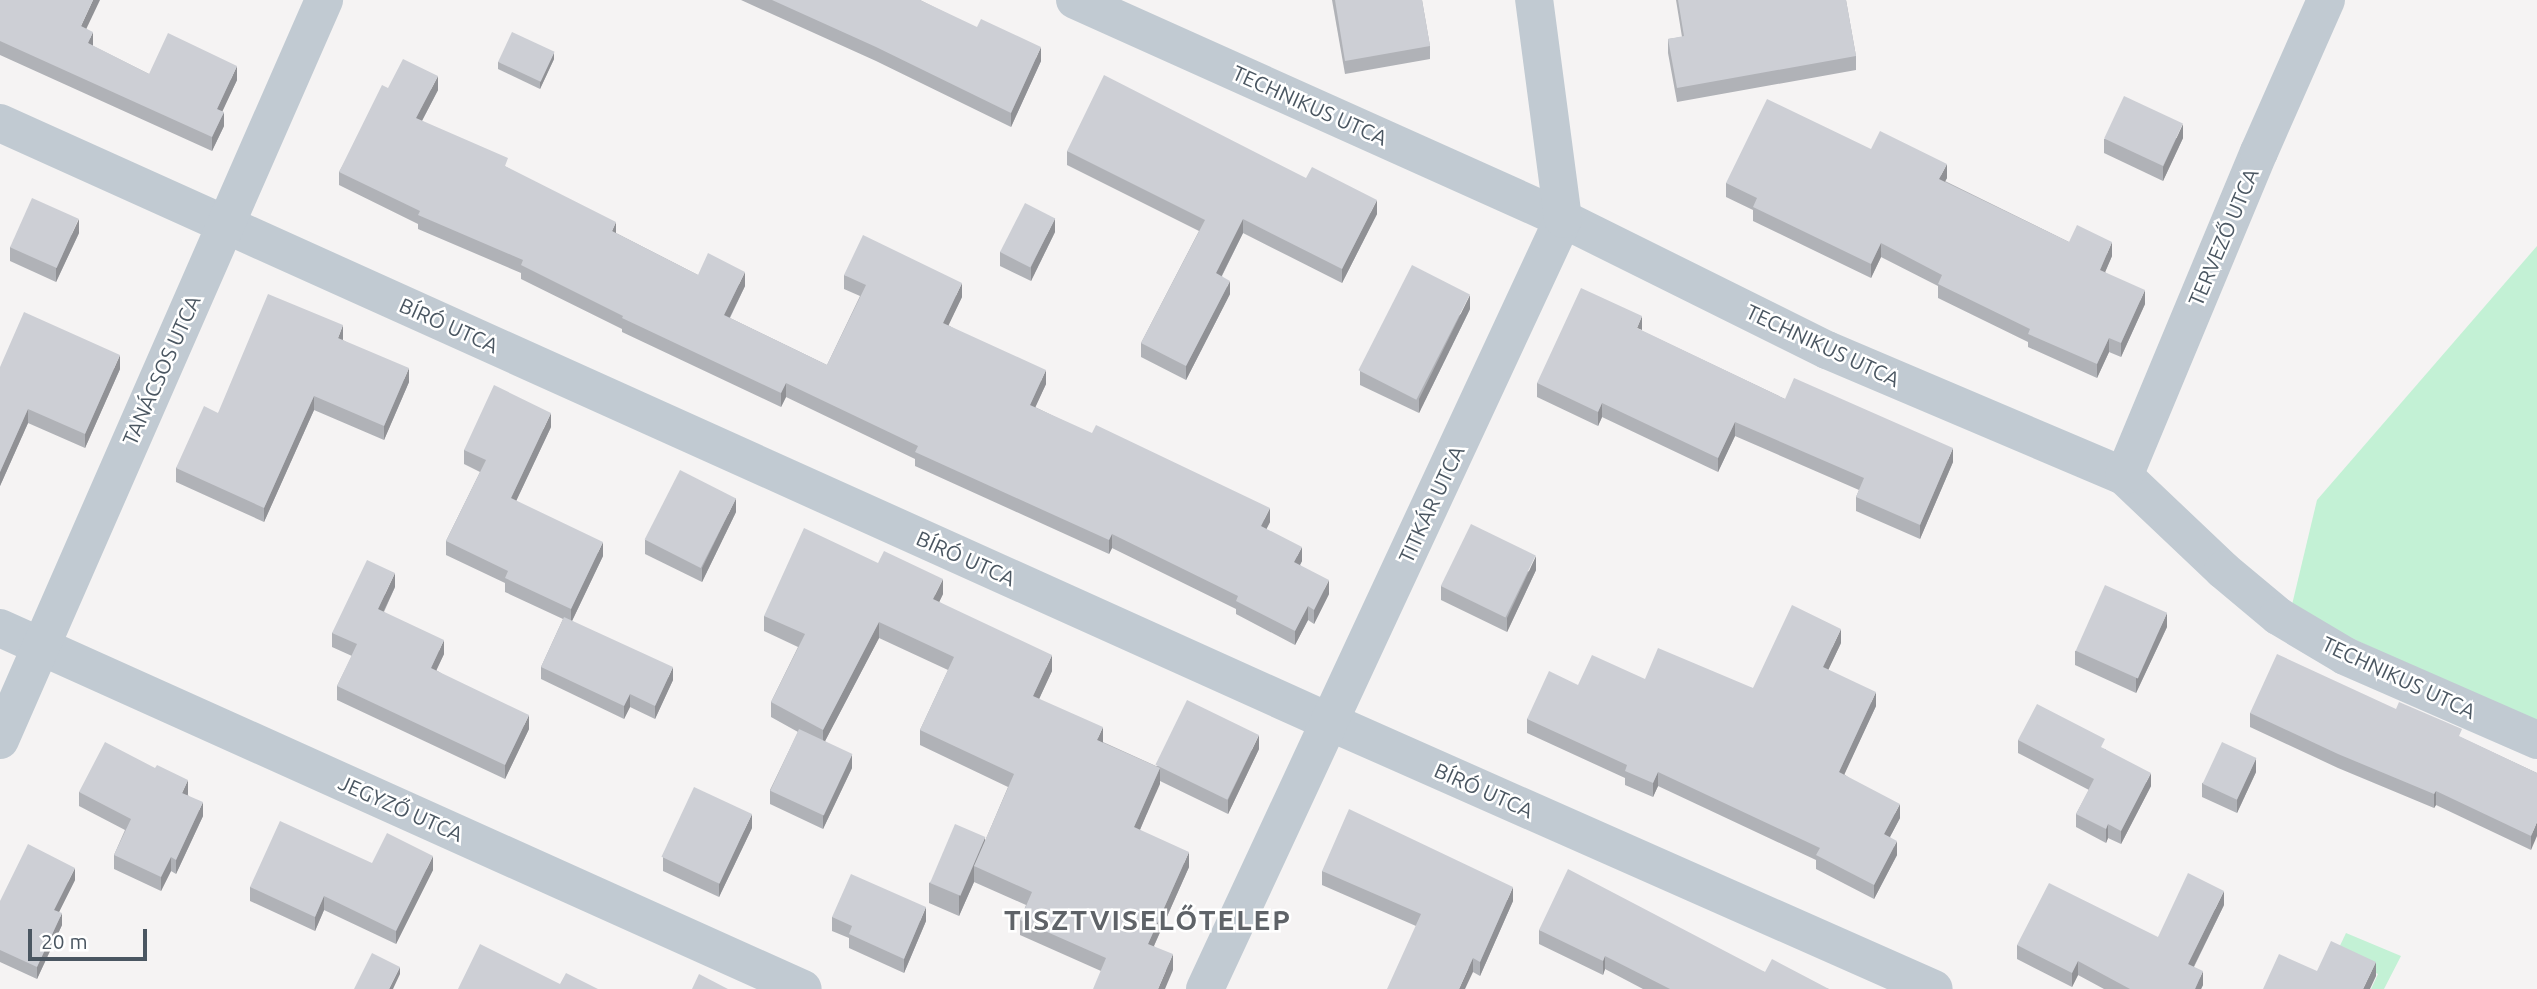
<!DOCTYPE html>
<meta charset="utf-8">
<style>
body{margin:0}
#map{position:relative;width:2537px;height:989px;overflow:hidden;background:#f5f3f3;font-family:Ubuntu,sans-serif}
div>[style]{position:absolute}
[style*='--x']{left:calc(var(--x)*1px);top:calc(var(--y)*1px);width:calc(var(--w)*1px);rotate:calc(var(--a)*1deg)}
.green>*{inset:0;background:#c3f1d5}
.minor>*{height:38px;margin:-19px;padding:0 19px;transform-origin:19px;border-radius:19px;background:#c1cad2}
.wall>*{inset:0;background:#b0b2b7}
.shaded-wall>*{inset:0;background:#909195}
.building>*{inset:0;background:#cdcfd5;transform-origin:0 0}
span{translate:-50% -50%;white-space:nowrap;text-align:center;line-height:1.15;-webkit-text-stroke:5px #fff;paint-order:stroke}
.street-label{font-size:21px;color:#4a5661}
.district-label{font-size:28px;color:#5f6368;font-weight:700;letter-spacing:2px}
.scale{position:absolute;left:28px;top:929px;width:119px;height:32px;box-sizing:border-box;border:4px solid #4a5661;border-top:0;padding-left:9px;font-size:21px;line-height:24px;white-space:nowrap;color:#4a5661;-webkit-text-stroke:5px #fff;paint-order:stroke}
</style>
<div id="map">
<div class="green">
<i style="clip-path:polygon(2537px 246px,2537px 727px,2291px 609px,2317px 500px)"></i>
<i style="clip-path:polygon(2346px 933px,2401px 956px,2384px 989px,2371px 989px,2378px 974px,2336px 954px)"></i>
</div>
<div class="minor">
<i style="--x:1075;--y:0;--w:535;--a:24.17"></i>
<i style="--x:1563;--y:219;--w:295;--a:26.4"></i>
<i style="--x:1827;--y:350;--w:323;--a:23"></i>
<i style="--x:2124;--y:476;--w:137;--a:43.5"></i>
<i style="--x:2223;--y:570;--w:72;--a:39.9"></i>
<i style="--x:2278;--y:616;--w:78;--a:30.8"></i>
<i style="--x:2345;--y:656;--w:210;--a:23.6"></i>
<i style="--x:0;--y:123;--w:1459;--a:24.25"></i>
<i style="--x:1330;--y:722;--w:660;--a:23.85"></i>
<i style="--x:2124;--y:476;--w:351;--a:-67.4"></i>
<i style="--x:2259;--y:152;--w:166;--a:-66.2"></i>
<i style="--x:0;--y:628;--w:880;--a:24.21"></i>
<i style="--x:0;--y:740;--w:808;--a:-66.35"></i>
<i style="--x:1205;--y:989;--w:849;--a:-65.06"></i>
<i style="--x:1563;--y:219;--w:221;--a:-97.5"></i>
</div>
<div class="wall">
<i style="clip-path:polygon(0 0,87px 29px,93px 46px,149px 74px,237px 80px,222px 111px,224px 126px,212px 151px,0 55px)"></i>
<i style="clip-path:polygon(741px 0,920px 0,1041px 61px,1011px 127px,876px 61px)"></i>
<i style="clip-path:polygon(1332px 0,1422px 0,1430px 46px,1430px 59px,1345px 74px)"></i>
<i style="clip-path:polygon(1676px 0,1846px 0,1856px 56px,1856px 70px,1677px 102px,1668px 53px,1668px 39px,1682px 37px)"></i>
<i style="clip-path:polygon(554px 59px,540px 89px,498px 69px,498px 62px)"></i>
<i style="clip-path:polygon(388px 88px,438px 90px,422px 121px,508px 168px,616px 233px,698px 275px,745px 286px,730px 318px,827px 365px,860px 296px,844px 289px,844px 275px,962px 297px,948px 325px,1046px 384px,1035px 407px,1270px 522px,1266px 529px,1302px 561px,1300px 565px,1329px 594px,1314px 624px,1308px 620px,1295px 645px,1236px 614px,1236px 609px,1112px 548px,1109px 554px,915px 466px,915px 459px,786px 397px,781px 407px,622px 332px,622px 329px,521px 279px,521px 273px,418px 229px,418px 224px,339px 185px,339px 172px)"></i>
<i style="clip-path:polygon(2183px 138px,2163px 181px,2104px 153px,2104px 139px)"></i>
<i style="clip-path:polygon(1871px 149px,1947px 178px,1945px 181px,2069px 242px,2112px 256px,2105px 272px,2145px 304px,2121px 357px,2109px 352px,2097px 378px,2028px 347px,2028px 342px,1938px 298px,1938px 286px,1881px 257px,1871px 278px,1753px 221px,1753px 210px,1726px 197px,1726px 183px)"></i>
<i style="clip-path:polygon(1067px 151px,1377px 214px,1342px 283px,1243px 233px,1222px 276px,1230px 294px,1186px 380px,1141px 357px,1141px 343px,1199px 231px,1067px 165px)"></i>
<i style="clip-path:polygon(1055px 232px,1031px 281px,1000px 266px,1000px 252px)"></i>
<i style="clip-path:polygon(79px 233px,56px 282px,10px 261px,10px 247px)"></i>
<i style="clip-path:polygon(1470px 309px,1419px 413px,1360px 385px,1360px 371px)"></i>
<i style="clip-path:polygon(1642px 331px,1785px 399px,1953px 462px,1920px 539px,1856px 511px,1856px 497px,1859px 490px,1735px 436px,1718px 472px,1602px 417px,1598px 426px,1537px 397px,1537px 383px)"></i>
<i style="clip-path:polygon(343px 339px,343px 340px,409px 382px,384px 440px,314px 410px,264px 522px,176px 482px,176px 468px,218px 413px)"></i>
<i style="clip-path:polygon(0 367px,120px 369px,85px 448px,28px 423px,0 486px)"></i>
<i style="clip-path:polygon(551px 427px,516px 501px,603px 556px,572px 621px,673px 680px,655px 719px,630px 707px,624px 719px,541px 679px,541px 667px,563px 619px,505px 592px,505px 583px,446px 555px,446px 541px,480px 472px,464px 464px,464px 450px)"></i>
<i style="clip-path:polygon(736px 512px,702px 582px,645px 554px,645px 540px)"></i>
<i style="clip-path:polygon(1536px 570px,1507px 632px,1441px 600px,1441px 586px)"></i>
<i style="clip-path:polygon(395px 587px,384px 612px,444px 654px,436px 670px,529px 729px,505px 779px,337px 700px,337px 686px,352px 656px,332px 647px,332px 633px)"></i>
<i style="clip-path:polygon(943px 594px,939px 602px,1052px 671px,1039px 699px,1103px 742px,1156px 766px,1259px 749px,1228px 814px,1160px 781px,1140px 830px,1189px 867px,1154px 946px,1173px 970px,1101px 971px,1020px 935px,1020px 920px,1026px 905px,974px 882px,959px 916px,929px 903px,929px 883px,985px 841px,1008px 787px,920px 745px,920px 730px,948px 670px,879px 638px,825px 741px,852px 768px,823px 829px,770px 804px,770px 790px,798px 732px,771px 717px,771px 702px,798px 647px,764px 631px,764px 616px)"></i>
<i style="clip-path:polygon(2167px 627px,2136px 693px,2075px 665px,2075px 651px)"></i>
<i style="clip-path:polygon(1841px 643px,1828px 670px,1876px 706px,1844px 774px,1900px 818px,1890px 837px,1897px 855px,1874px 899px,1816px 869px,1816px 860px,1658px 786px,1653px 797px,1625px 785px,1625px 778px,1527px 733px,1527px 719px,1578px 685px,1645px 679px,1753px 688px)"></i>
<i style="clip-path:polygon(2396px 709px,2462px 738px,2537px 773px,2531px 850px,2436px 805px,2434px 808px,2338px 768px,2250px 727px,2250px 713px)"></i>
<i style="clip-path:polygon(2018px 740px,2105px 749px,2151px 786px,2121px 844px,2108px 838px,2106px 843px,2076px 827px,2076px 814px,2089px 790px,2018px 753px)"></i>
<i style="clip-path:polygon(2256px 772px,2237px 813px,2202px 797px,2202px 783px)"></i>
<i style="clip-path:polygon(79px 792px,188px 794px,188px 795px,203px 816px,176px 874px,171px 871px,161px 891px,114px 869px,114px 855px,125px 830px,79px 806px)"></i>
<i style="clip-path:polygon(752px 828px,719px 897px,663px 871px,663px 857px)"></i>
<i style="clip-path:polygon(372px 863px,433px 870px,396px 944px,324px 910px,315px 931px,250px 901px,250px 887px)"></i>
<i style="clip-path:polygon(1322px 871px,1513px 901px,1480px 976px,1473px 972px,1416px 926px,1322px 885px)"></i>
<i style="clip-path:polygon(75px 880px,59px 912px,62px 925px,37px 979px,0 962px,0 901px)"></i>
<i style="clip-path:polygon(2224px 905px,2194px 967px,2203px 985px,2201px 989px,2104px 989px,2078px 975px,2072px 987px,2017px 959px,2017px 945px,2158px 937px)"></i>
<i style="clip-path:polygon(832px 917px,926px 921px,904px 973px,849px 948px,849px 938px,832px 931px)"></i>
<i style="clip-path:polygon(1539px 930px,1765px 972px,1829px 989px,1643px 989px,1605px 969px,1603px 975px,1539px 944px)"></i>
</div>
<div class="shaded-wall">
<i style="clip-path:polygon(93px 0,100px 0,81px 40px,81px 26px)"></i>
<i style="clip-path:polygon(93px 32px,93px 46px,88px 43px)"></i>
<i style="clip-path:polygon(1041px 47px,1041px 61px,1011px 127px,1011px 113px)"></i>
<i style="clip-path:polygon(554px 52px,554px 59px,540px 89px,540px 82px)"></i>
<i style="clip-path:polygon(237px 66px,237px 80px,217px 123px,217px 109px)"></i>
<i style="clip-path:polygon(438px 76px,438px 90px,416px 132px,416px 118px)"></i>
<i style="clip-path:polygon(224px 112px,224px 126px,212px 151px,212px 137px)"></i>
<i style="clip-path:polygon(2183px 124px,2183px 138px,2163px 181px,2163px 167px)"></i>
<i style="clip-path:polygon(1947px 164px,1947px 178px,1939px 193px,1939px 179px)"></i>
<i style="clip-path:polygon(1377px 200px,1377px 214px,1342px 283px,1342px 269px)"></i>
<i style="clip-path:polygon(1055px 218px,1055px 232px,1031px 281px,1031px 267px)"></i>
<i style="clip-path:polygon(79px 219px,79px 233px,56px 282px,56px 268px)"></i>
<i style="clip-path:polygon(1243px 219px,1243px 233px,1216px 287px,1216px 273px)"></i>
<i style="clip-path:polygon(616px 222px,616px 236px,612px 231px)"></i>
<i style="clip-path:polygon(2112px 242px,2112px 256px,2100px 284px,2100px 270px)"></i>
<i style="clip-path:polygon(1881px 243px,1881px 257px,1871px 278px,1871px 264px)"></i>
<i style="clip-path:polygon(745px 272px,745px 286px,724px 329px,724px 315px)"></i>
<i style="clip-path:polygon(1230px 281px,1230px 294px,1186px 380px,1186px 366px)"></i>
<i style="clip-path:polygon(962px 283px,962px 297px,943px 337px,943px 323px)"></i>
<i style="clip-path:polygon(2145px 290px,2145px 304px,2121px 357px,2121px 343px)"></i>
<i style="clip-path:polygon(1470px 295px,1470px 309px,1419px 413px,1419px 399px)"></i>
<i style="clip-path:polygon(1642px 316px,1642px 330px,1637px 328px)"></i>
<i style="clip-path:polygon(343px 325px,343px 339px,338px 352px,338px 338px)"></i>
<i style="clip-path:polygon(2109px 338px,2109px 352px,2097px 378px,2097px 364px)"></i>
<i style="clip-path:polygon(120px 355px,120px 369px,85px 448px,85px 434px)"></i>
<i style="clip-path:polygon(409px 368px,409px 382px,384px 440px,384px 426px)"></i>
<i style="clip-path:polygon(1046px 370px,1046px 384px,1030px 419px,1030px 405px)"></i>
<i style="clip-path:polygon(786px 383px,786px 397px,781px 407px,781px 393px)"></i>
<i style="clip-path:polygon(314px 396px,314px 410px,264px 522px,264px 508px)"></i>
<i style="clip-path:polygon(1602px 403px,1602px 417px,1598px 426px,1598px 412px)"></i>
<i style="clip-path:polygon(28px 409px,28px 423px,0 486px,0 472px)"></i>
<i style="clip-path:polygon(551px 413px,551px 427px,511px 512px,511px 498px)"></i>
<i style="clip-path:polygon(1735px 422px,1735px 436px,1718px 472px,1718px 458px)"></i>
<i style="clip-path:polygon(1953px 448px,1953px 462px,1920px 539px,1920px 525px)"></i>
<i style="clip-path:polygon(736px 498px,736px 512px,702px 582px,702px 568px)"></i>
<i style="clip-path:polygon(1270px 508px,1270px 522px,1261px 540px,1261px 526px)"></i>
<i style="clip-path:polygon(1112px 534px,1112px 548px,1109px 554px,1109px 540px)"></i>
<i style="clip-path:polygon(603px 542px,603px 556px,571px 623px,571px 609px)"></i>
<i style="clip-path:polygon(1302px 547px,1302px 561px,1294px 576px,1294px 562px)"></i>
<i style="clip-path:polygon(1536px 556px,1536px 570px,1507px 632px,1507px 618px)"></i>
<i style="clip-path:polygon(395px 573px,395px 587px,378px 623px,378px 609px)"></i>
<i style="clip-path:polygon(943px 579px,943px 594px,933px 615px,933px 599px)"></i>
<i style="clip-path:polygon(1329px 580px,1329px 594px,1314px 624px,1314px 610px)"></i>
<i style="clip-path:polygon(1308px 606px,1308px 620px,1295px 645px,1295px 631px)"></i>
<i style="clip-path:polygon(2167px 613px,2167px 627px,2136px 693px,2136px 679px)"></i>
<i style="clip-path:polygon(879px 622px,879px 638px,823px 745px,823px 730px)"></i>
<i style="clip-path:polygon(1841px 629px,1841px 643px,1823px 681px,1823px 667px)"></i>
<i style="clip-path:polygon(444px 640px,444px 654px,431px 682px,431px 668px)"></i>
<i style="clip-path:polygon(1052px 655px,1052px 671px,1033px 712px,1033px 696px)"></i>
<i style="clip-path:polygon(673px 667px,673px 680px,655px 719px,655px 706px)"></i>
<i style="clip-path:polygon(1876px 692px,1876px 706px,1839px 786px,1839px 772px)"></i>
<i style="clip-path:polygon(630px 694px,630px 707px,624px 719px,624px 706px)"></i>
<i style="clip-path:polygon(529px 715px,529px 729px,505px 779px,505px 765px)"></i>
<i style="clip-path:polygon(1103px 727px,1103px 743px,1097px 740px)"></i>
<i style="clip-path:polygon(1259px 735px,1259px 749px,1228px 814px,1228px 800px)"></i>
<i style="clip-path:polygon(852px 754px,852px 768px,823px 829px,823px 815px)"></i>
<i style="clip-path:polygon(2256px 758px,2256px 772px,2237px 813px,2237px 799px)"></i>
<i style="clip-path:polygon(1160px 768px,1160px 784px,1134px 843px,1134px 827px)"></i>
<i style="clip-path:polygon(1658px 772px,1658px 786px,1653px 797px,1653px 783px)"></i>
<i style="clip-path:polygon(2151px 773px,2151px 786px,2121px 844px,2121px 831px)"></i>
<i style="clip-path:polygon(188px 780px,188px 794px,182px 806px,182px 793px)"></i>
<i style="clip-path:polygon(2436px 791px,2436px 805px,2434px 808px,2434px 794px)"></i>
<i style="clip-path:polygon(203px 802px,203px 816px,176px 874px,176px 860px)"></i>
<i style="clip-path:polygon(1900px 804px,1900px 818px,1884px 848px,1884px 834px)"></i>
<i style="clip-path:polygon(752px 814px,752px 828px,719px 897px,719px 883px)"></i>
<i style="clip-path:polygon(2537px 822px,2537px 836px,2531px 850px,2531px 836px)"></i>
<i style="clip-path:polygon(2108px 824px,2108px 838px,2106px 843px,2106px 829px)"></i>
<i style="clip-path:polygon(985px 837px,985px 856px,974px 866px,974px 882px,959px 916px,959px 896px)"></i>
<i style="clip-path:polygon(1897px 841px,1897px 855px,1874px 899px,1874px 885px)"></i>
<i style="clip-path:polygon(1189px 852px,1189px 867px,1148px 959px,1148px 944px)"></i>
<i style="clip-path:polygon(433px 856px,433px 870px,396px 944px,396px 931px)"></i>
<i style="clip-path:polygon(171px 857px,171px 871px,161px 891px,161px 877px)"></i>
<i style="clip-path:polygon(75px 868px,75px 880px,54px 922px,54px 910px)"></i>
<i style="clip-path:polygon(1513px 887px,1513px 901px,1480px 976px,1480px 962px)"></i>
<i style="clip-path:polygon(2224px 891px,2224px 905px,2188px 978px,2188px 964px)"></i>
<i style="clip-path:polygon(324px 896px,324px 910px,315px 931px,315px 917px)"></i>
<i style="clip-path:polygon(926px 907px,926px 921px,904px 973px,904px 959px)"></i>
<i style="clip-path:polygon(62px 913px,62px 925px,37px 979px,37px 967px)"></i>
<i style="clip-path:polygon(1173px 954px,1173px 970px,1165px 989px,1158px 989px)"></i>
<i style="clip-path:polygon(1605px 956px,1605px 969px,1603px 975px,1603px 961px)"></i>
<i style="clip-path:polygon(1473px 958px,1473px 972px,1465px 989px,1459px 989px)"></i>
<i style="clip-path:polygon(2078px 961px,2078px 975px,2072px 987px,2072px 973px)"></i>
<i style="clip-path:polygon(2376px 962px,2376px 976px,2370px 989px,2363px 989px)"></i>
<i style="clip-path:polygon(400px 967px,400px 974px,393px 989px,389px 989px)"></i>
<i style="clip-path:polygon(2203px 971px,2203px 985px,2201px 989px,2195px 989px)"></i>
</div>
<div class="building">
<i style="clip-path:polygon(0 0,93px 0,81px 26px,93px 32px,88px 43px,149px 74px,168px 33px,237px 66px,217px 109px,224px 112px,212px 137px,0 41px)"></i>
<i style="clip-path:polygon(772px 0,920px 0,977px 27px,981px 19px,1041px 47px,1011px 113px,876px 47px)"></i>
<i style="clip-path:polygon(1335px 0,1422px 0,1430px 46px,1345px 61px)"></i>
<i style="clip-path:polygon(1678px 0,1846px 0,1856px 56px,1677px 88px,1668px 39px,1684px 36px)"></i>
<i style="left:512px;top:32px;width:47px;height:33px;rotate:25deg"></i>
<i style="clip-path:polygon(403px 59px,438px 76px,416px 118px,508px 158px,505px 166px,616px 222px,612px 231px,698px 275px,708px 253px,745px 272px,724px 315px,827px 365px,866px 285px,844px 275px,863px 235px,962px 283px,943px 323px,1046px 370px,1030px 405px,1092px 433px,1096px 425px,1270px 508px,1261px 526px,1302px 547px,1294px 562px,1329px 580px,1314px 610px,1308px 606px,1295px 631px,1236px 601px,1238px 596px,1112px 534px,1109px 540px,915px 452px,918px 446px,786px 383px,781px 393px,622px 318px,623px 316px,521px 265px,523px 260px,418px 215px,420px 211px,339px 172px,382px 85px,388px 88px)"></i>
<i style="clip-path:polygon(1104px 75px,1306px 178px,1312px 167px,1377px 200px,1342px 269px,1243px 219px,1216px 273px,1230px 281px,1186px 366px,1141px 343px,1205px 220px,1067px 151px)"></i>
<i style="left:2124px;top:96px;width:65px;height:47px;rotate:25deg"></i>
<i style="clip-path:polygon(1767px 99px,1871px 149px,1880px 131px,1947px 164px,1939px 179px,2069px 242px,2077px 225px,2112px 242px,2100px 270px,2145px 290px,2121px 343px,2109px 338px,2097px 364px,2028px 334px,2030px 329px,1938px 284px,1942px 275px,1881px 243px,1871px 264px,1753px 207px,1757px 198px,1726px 183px)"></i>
<i style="left:32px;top:198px;width:51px;height:54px;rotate:24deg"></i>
<i style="left:1025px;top:203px;width:34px;height:55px;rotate:27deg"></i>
<i style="left:1412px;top:265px;width:65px;height:118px;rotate:27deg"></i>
<i style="clip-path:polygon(1581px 288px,1642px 316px,1637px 328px,1785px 399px,1794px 378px,1953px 448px,1920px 525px,1856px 497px,1864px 478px,1735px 422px,1718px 458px,1602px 403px,1598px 412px,1537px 383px)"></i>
<i style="clip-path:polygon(268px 294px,343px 325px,338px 338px,409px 368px,384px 426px,314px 396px,264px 508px,176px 468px,204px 406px,218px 413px)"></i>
<i style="clip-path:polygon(24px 312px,120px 355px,85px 434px,28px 409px,0 472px,0 367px)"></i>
<i style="clip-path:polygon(494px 385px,551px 413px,511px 498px,603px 542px,571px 609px,505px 578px,508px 571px,446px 541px,486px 460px,464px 450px)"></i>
<i style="left:680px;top:470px;width:63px;height:78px;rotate:27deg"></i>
<i style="left:1471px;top:524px;width:72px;height:69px;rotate:26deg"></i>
<i style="clip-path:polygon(804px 528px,878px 563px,884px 551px,943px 579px,933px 599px,1052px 655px,1033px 696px,1103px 727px,1097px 740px,1160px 768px,1134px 827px,1189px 852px,1148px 944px,1173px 954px,1158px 989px,1093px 989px,1106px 958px,1020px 920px,1032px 892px,974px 866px,1014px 774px,920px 730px,954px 657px,879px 622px,823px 730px,771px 702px,805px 634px,764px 616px)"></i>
<i style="clip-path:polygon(367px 560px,395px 573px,378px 609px,444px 640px,431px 668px,529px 715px,505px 765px,337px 686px,357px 644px,332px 633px)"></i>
<i style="left:2105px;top:585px;width:68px;height:72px;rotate:24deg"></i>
<i style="clip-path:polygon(1792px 605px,1841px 629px,1823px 667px,1876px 692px,1839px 772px,1900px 804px,1884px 834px,1897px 841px,1874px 885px,1816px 855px,1820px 848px,1658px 772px,1653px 783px,1625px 771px,1627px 765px,1527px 719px,1549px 671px,1578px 685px,1592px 655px,1645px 679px,1658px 648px,1753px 688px)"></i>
<i style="clip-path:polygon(564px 617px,673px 667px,655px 706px,630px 694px,624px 706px,541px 667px)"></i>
<i style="clip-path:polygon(2277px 654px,2396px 709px,2399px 702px,2462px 729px,2459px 736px,2537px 773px,2537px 822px,2531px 836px,2436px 791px,2434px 794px,2338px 754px,2250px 713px)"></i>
<i style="left:1187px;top:700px;width:80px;height:72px;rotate:26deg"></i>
<i style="clip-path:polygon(2037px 704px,2105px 739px,2101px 747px,2151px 773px,2121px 831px,2108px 824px,2106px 829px,2076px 814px,2094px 779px,2018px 740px)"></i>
<i style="left:799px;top:729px;width:59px;height:68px;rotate:25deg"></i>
<i style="clip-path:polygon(105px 742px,155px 768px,157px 765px,188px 780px,182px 793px,203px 802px,176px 860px,171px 857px,161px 877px,114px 855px,131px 819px,79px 792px)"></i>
<i style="left:2222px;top:742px;width:38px;height:46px;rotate:25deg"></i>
<i style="left:694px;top:787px;width:64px;height:77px;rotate:25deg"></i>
<i style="clip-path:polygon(1349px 809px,1513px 887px,1480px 962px,1473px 958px,1459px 989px,1387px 989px,1421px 914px,1322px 871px)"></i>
<i style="clip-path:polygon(280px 821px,372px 863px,387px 833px,433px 856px,396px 931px,324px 896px,315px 917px,250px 887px)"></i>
<i style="left:955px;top:824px;width:33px;height:64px;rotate:23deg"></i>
<i style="clip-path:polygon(28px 844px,75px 868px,54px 910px,62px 913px,37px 967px,0 950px,0 901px)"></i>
<i style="clip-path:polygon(1568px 869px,1765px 972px,1772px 959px,1829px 989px,1670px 989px,1605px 956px,1603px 961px,1539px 930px)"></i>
<i style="clip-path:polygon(2188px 873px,2224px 891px,2188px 964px,2203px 971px,2195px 989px,2130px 989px,2078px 961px,2072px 973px,2017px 945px,2049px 883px,2158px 937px)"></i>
<i style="clip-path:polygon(851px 874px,926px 907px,904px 959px,849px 934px,852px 926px,832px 917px)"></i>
<i style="clip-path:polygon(2331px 941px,2376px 962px,2363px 989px,2263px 989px,2279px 954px,2317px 971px)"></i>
<i style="clip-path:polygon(480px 944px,560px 984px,566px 973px,598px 989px,458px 989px)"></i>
<i style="clip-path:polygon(372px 953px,400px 967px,389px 989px,354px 989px)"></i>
<i style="clip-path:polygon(699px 974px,728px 989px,692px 989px)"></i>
</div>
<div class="street-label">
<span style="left:1310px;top:105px;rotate:24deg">TECHNIKUS UTCA</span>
<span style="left:2223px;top:237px;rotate:-67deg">TERVEZŐ UTCA</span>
<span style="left:449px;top:325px;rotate:24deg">BÍRÓ UTCA</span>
<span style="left:1823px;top:345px;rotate:25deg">TECHNIKUS UTCA</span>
<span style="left:161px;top:370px;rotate:-66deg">TANÁCSOS UTCA</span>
<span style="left:1431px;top:504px;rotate:-65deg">TITKÁR UTCA</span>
<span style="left:966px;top:558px;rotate:24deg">BÍRÓ UTCA</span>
<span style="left:2399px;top:677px;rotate:25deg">TECHNIKUS UTCA</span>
<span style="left:1484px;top:790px;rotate:24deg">BÍRÓ UTCA</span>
<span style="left:401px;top:808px;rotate:24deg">JEGYZŐ UTCA</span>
</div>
<div class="district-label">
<span style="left:1148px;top:920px">TISZTVISELŐTELEP</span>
</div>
<div class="scale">20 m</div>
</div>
